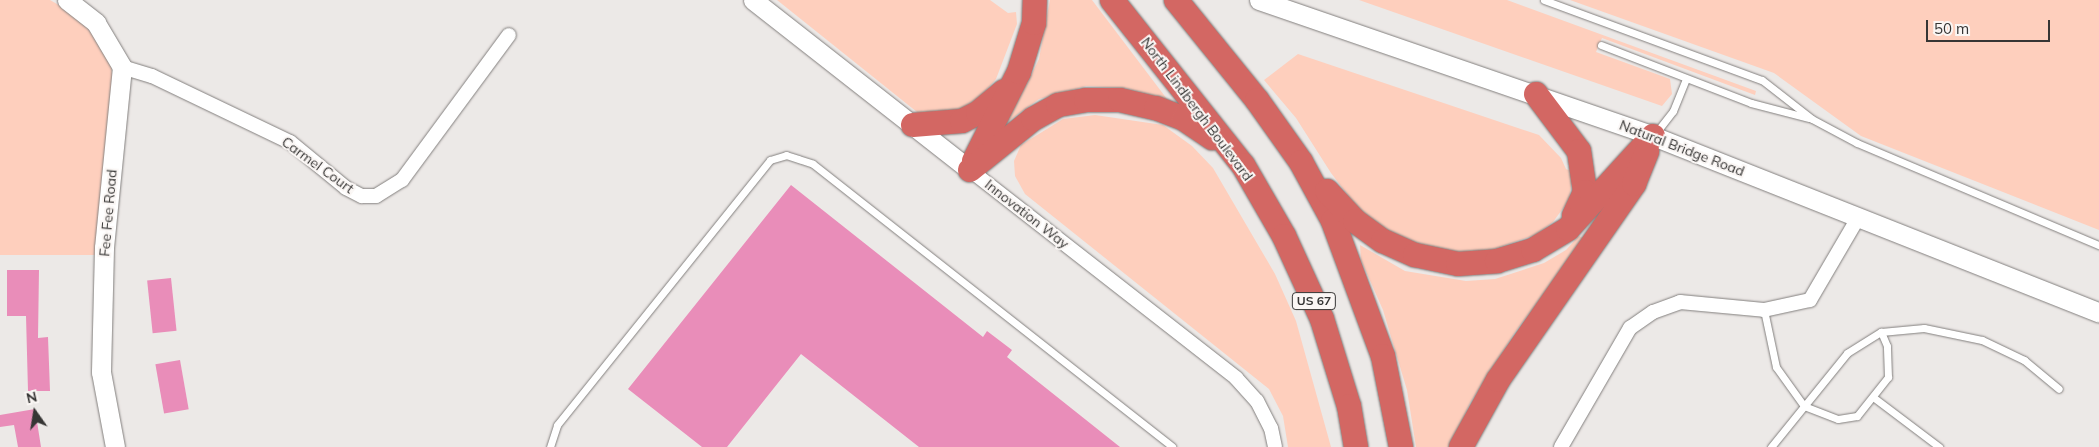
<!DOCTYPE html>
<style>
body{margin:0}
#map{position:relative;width:2099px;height:447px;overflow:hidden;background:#ece9e7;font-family:Mulish,sans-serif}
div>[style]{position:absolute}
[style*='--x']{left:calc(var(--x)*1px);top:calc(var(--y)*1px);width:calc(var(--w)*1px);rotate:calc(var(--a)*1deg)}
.green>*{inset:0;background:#fecfbd}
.building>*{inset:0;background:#e98db9;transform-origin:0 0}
.roads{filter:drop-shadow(0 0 1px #827f7d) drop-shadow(0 0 1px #827f7d)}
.lane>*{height:7px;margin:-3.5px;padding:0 3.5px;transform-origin:3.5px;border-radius:3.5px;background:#fff}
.street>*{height:14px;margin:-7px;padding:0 7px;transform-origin:7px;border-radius:7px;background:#fff}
.secondary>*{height:19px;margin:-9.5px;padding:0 9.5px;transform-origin:9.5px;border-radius:9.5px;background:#fff}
.highway>*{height:24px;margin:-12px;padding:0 12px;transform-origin:12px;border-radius:12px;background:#d36763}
span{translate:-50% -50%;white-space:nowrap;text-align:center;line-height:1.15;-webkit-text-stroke:4px #faf6f4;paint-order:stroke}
.shield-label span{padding:1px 4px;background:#faf6f4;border:1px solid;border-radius:4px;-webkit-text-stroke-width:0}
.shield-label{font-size:12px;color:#363534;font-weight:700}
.street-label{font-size:14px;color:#363534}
.north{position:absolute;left:10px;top:387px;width:50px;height:50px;-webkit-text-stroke:4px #faf6f4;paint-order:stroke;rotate:347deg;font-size:14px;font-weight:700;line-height:20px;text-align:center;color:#363534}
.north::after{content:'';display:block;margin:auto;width:18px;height:22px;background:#363534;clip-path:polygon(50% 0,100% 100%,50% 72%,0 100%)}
.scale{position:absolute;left:1926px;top:20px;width:124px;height:22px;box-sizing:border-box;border:2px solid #363534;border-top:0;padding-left:6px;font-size:15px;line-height:18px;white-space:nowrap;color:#363534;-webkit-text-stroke:4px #faf6f4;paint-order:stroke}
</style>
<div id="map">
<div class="green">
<i style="clip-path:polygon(0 0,50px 0,76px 15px,101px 44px,111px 64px,113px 84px,97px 255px,0 255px)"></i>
<i style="clip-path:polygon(777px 0,990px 0,1008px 13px,1016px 12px,1017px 24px,996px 79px,979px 98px,955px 112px,930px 114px,917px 112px)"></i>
<i style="clip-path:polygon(1050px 0,1092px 0,1167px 99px,1125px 88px,1086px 86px,1039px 99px,1003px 125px,1006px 111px,1026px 86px,1039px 59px)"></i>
<i style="clip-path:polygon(1359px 0,1507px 0,1756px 91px,1755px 95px,1602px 38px,1596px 52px,1670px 79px,1672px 94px,1662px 106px)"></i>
<i style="clip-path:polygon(1570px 0,2099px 0,2099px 230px,1861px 136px,1774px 73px)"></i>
<i style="clip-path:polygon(1298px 54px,1539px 135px,1561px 158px,1566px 169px,1573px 172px,1569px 200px,1553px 222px,1535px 235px,1488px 251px,1455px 253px,1406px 241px,1367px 220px,1331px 173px,1296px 118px,1264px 80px)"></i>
<i style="clip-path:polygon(1095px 115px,1163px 125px,1192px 146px,1213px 168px,1275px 274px,1296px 321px,1331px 447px,1288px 447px,1283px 416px,1269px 389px,1025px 194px,1015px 176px,1014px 161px,1021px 145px,1063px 119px)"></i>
<i style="clip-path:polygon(1579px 236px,1585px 239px,1515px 332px,1470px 403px,1450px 447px,1416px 447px,1407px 390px,1383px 310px,1361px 260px,1360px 245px,1405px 271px,1466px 281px,1495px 279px,1544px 263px,1566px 250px)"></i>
</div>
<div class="building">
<i style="clip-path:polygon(791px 185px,983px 337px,987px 331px,1012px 350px,1007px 357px,1120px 447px,919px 447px,801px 354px,727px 447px,702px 447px,628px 389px)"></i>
<i style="clip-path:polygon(7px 270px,39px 270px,38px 338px,48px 337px,50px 391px,28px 391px,26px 316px,7px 316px)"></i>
<i style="left:171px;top:278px;width:53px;height:24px;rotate:84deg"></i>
<i style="left:180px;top:360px;width:50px;height:25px;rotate:80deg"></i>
<i style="clip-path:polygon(35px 409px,41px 447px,18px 447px,14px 425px,0 427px,0 415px)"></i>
</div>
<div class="roads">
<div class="lane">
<i style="--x:1544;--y:0;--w:232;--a:20.2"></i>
<i style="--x:1762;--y:80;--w:63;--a:38"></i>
<i style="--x:1812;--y:119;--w:51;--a:28.1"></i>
<i style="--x:1857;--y:143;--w:263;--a:22.9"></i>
<i style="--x:1601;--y:45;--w:161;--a:21.1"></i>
<i style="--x:1751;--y:103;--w:60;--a:14.5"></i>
<i style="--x:1655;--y:134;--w:29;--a:-52"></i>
<i style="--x:1673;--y:111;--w:35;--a:-68"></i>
<i style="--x:1764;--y:310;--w:58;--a:78.1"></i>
<i style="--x:1776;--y:367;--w:48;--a:54.3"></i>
<i style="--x:1804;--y:406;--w:36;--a:21"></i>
<i style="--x:1838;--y:419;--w:19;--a:-9"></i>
<i style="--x:1857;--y:416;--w:50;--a:-51.5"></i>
<i style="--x:1888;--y:377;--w:31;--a:-92"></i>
<i style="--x:1887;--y:346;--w:15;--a:-113"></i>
<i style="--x:1873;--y:397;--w:83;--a:37.1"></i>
<i style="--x:550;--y:447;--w:23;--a:-72"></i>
<i style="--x:557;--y:425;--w:340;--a:-51.2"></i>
<i style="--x:770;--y:160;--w:17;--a:-17"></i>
<i style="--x:786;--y:155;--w:28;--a:18"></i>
<i style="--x:813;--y:164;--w:457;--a:38.2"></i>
<i style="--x:1771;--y:447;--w:121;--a:-51"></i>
<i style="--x:1847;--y:353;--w:40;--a:-32"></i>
<i style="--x:1881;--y:332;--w:43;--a:-5.3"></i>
<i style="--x:1924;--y:328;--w:59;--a:11.7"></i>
<i style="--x:1982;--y:340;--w:47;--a:25.5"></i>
<i style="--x:2024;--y:360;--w:45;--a:39.6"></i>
</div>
<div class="street">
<i style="--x:122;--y:67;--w:31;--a:17"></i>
<i style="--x:152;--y:76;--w:153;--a:25.6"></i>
<i style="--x:290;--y:142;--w:72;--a:39.4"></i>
<i style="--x:346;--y:188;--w:18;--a:27"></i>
<i style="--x:362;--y:196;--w:14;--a:0"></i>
<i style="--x:376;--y:196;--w:31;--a:-32"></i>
<i style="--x:402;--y:180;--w:180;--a:-53.6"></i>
<i style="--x:970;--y:170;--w:338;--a:38"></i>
<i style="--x:1236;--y:378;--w:31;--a:48"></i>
<i style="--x:1257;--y:401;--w:30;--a:63"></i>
<i style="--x:1271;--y:428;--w:19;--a:78"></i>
<i style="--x:1561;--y:447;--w:138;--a:-59.9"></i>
<i style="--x:1630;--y:328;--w:28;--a:-35"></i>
<i style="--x:1653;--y:312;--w:29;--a:-20"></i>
<i style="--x:1680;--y:302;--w:84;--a:5.4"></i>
<i style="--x:1764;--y:310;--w:47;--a:-12.3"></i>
<i style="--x:1810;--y:300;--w:97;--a:-59.7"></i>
</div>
<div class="secondary">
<i style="--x:67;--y:0;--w:37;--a:38"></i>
<i style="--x:96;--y:23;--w:51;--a:59.4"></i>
<i style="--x:122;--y:67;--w:182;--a:95.7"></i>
<i style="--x:104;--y:248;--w:124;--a:91.4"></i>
<i style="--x:101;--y:372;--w:76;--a:79.4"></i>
<i style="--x:753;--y:0;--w:276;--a:38.1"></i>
<i style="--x:1259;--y:0;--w:417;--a:19"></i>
<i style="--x:1653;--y:136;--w:480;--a:21.6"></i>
</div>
<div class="highway">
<i style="--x:1112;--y:0;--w:211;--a:51.6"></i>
<i style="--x:1243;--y:165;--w:82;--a:60"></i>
<i style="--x:1284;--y:236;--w:91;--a:65.4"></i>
<i style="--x:1322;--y:319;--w:91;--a:72.8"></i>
<i style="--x:1349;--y:406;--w:42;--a:80.3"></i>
<i style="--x:1176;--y:0;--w:129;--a:51"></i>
<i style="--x:1257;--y:100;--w:76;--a:54.6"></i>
<i style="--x:1301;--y:162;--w:67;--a:61.5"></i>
<i style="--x:1333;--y:221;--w:144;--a:69.7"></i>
<i style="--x:1383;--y:356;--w:93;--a:78.8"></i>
<i style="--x:1536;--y:94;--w:71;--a:53"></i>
<i style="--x:1579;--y:151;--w:41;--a:81.7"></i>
<i style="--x:1585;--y:192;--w:26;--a:115"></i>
<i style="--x:913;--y:125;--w:49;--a:-4.7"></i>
<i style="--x:962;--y:121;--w:18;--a:-27"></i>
<i style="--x:978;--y:113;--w:34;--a:-40"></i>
<i style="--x:974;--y:161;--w:100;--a:-63.2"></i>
<i style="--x:1019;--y:72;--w:51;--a:-73"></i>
<i style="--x:1034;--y:23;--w:23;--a:-88"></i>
<i style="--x:970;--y:170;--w:81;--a:-39"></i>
<i style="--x:1033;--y:119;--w:29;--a:-29"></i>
<i style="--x:1058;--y:105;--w:28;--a:-10"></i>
<i style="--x:1086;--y:100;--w:34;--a:0"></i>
<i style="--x:1120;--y:100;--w:37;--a:13"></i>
<i style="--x:1156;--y:108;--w:30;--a:21"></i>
<i style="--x:1184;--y:119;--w:34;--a:34"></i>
<i style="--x:1327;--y:191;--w:41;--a:47"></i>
<i style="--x:1355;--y:221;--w:34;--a:36"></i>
<i style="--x:1383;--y:241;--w:35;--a:24"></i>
<i style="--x:1415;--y:255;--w:44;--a:11.8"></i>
<i style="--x:1458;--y:264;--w:39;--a:-4"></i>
<i style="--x:1497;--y:261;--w:38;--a:-17"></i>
<i style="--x:1533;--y:250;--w:41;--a:-31"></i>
<i style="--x:1568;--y:229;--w:126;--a:-47.6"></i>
<i style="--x:1461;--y:447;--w:77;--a:-61.1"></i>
<i style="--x:1498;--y:380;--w:239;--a:-55.2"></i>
<i style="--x:1634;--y:184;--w:35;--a:-68"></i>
</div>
</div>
<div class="shield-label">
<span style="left:1314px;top:301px">US 67</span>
</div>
<div class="street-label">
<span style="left:1197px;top:109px;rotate:53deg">North Lindbergh Boulevard</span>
<span style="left:1682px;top:148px;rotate:21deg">Natural Bridge Road</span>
<span style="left:318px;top:165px;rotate:36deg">Carmel Court</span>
<span style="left:108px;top:213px;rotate:-85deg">Fee Fee Road</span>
<span style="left:1027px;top:214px;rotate:38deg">Innovation Way</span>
</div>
<div class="north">N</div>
<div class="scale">50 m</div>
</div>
